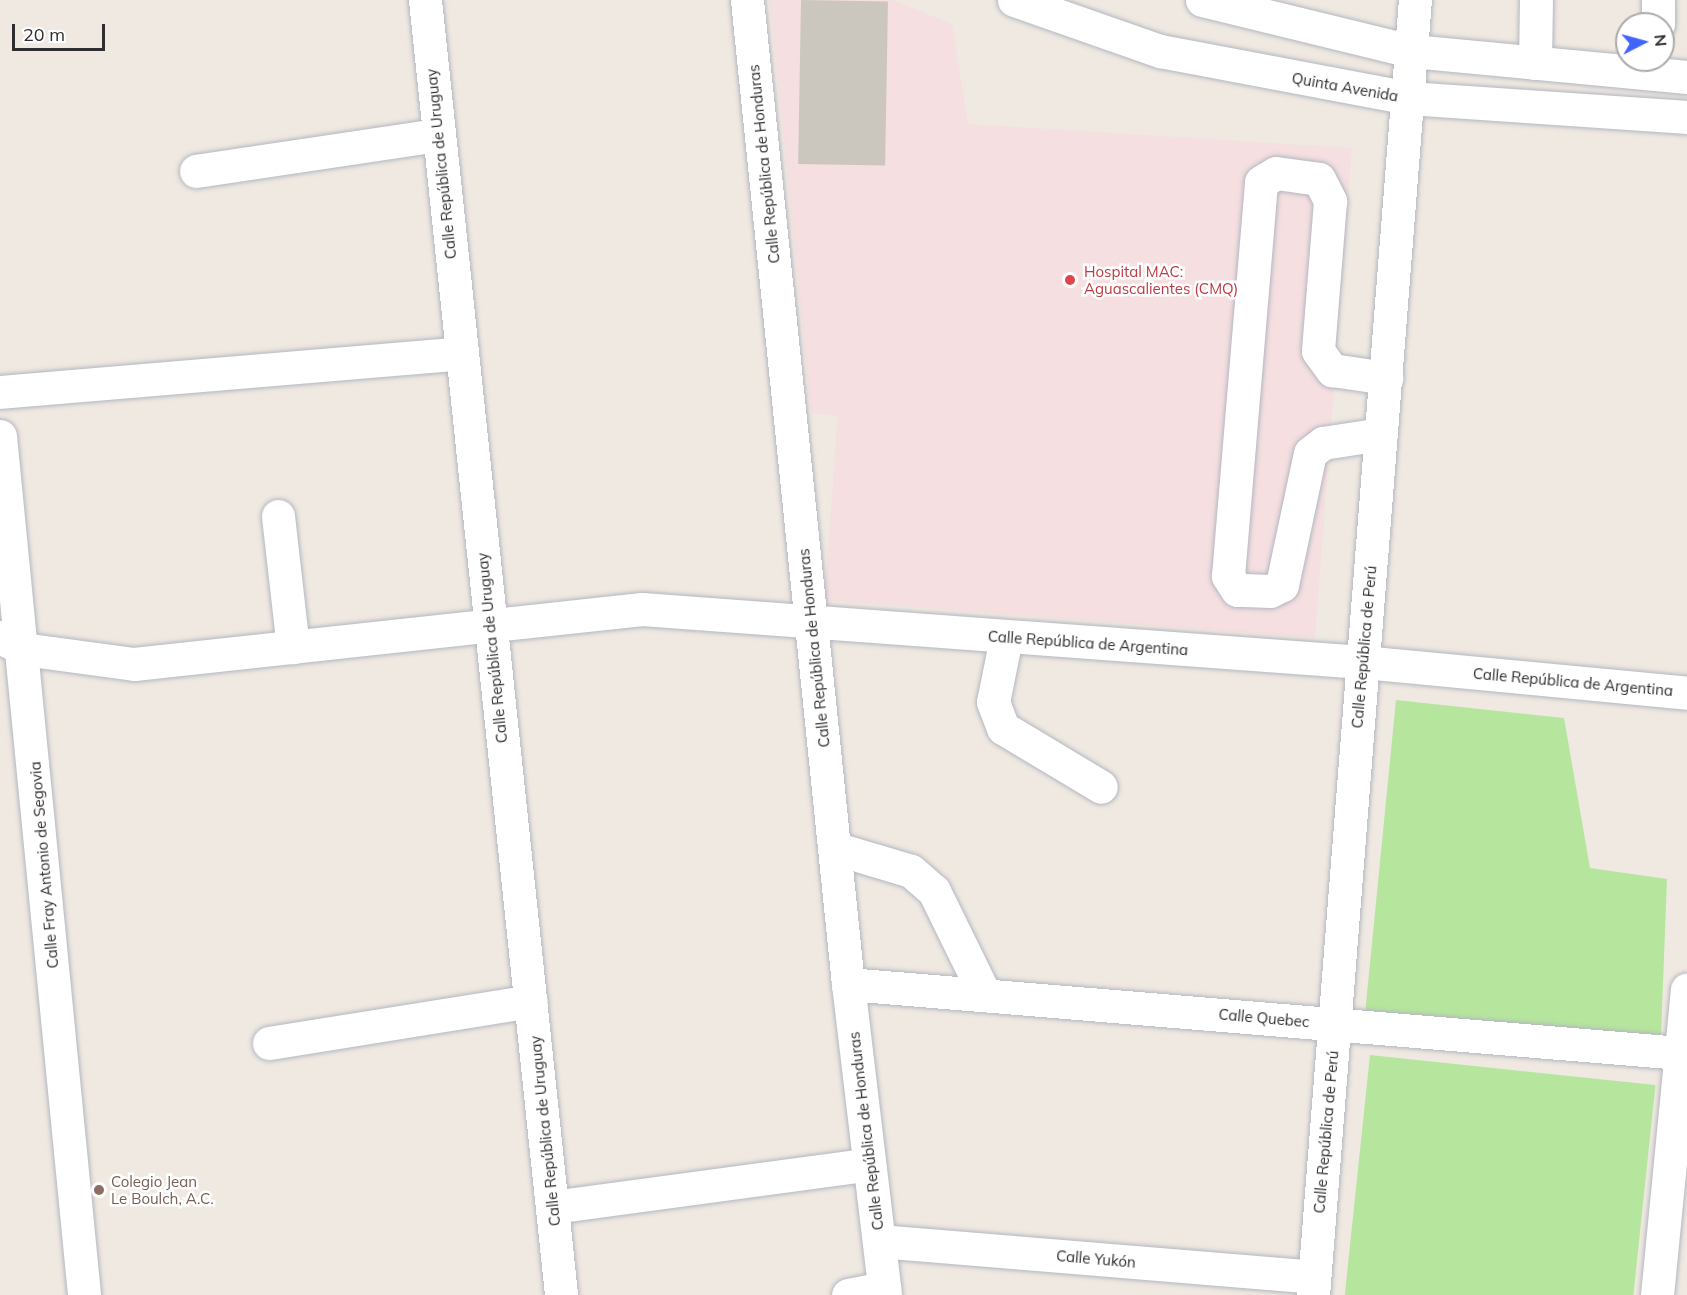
<!DOCTYPE html>
<meta charset="utf-8">
<style>
body{margin:0}
#map{position:relative;width:1687px;height:1295px;overflow:hidden;background:#efe9e1;font-family:Mulish,sans-serif}
div>[style]{position:absolute}
[style*='--x']{left:calc(var(--x)*1px);top:calc(var(--y)*1px);width:calc(var(--w)*1px);rotate:calc(var(--a)*1deg)}
.medical>*{inset:0;background:#f5dfe0}
.green>*{inset:0;background:#b6e59e;transform-origin:0 0}
.building>*{inset:0;background:#cbc7bf;transform-origin:0 0}
.roads{filter:drop-shadow(0 0 2px #b4b7c1) drop-shadow(0 0 2px #b4b7c1)}
.minor>*{height:33px;margin:-16.5px;padding:0 16.5px;transform-origin:16.5px;border-radius:16.5px;background:#fff}
.dots>*{width:16px;height:16px;translate:-50% -50%;box-sizing:border-box;border:3px solid #fff;border-radius:50%}
span{translate:-50% -50%;white-space:nowrap;text-align:center;line-height:1.15;-webkit-text-stroke:5px #fff;paint-order:stroke}
.street-label{font-size:15px;color:#2e2e2e}
.health-label{font-size:15px;color:#be3a42}
.left{translate:0 -50%;text-align:left}
.education-label{font-size:15px;color:#785e54}
.north{position:absolute;left:1615px;top:12px;width:60px;height:60px;box-sizing:border-box;background:#fff;border:2px solid #ababab;border-radius:50%;rotate:84deg;font-size:16px;font-weight:700;line-height:24px;text-align:center;color:#2e2e2e}
.north::after{content:'';display:block;margin:auto;width:21px;height:27px;background:#4264fb;clip-path:polygon(50% 0,100% 100%,50% 72%,0 100%)}
.scale{position:absolute;left:12px;top:24px;width:93px;height:27px;box-sizing:border-box;border:3px solid #2e2e2e;border-top:0;padding-left:8px;font-size:18px;line-height:21px;white-space:nowrap;color:#2e2e2e;-webkit-text-stroke:4px #fff;paint-order:stroke}
</style>
<div id="map">
<div class="medical">
<i style="clip-path:polygon(770px 0,892px 0,952px 24px,968px 124px,1352px 148px,1315px 638px,824px 600px,838px 416px,811px 413px)"></i>
</div>
<div class="green">
<i style="clip-path:polygon(1396px 700px,1564px 718px,1590px 868px,1667px 879px,1661px 1035px,1365px 1014px)"></i>
<i style="left:1370px;top:1055px;width:287px;height:241px;rotate:6deg"></i>
</div>
<div class="building">
<i style="left:801px;top:0;width:87px;height:164px;rotate:1deg"></i>
</div>
<div class="roads">
<div class="minor">
<i style="--x:425;--y:0;--w:1302;--a:84"></i>
<i style="--x:747;--y:0;--w:989;--a:84.14"></i>
<i style="--x:848;--y:984;--w:313;--a:83.2"></i>
<i style="--x:1014;--y:0;--w:155;--a:19.3"></i>
<i style="--x:1160;--y:51;--w:252;--a:10.7"></i>
<i style="--x:1408;--y:98;--w:280;--a:3.9"></i>
<i style="--x:1202;--y:0;--w:216;--a:13.7"></i>
<i style="--x:1412;--y:51;--w:276;--a:5.4"></i>
<i style="--x:1658;--y:24;--w:24;--a:-90"></i>
<i style="--x:1535;--y:63;--w:63;--a:-89.1"></i>
<i style="--x:196;--y:171;--w:245;--a:-8.5"></i>
<i style="--x:0;--y:392;--w:462;--a:-4.8"></i>
<i style="--x:1381;--y:434;--w:59;--a:171.2"></i>
<i style="--x:1323;--y:443;--w:16;--a:142"></i>
<i style="--x:1310;--y:453;--w:135;--a:102"></i>
<i style="--x:1282;--y:585;--w:13;--a:153"></i>
<i style="--x:1270;--y:591;--w:33;--a:-178"></i>
<i style="--x:1237;--y:590;--w:17;--a:-123"></i>
<i style="--x:1228;--y:576;--w:395;--a:-85.2"></i>
<i style="--x:1261;--y:182;--w:17;--a:-31"></i>
<i style="--x:1276;--y:173;--w:43;--a:7.9"></i>
<i style="--x:1319;--y:179;--w:25;--a:63"></i>
<i style="--x:1330;--y:201;--w:150;--a:94.6"></i>
<i style="--x:1318;--y:351;--w:24;--a:54"></i>
<i style="--x:1332;--y:370;--w:55;--a:8.4"></i>
<i style="--x:0;--y:436;--w:863;--a:84.41"></i>
<i style="--x:278;--y:516;--w:132;--a:83.5"></i>
<i style="--x:0;--y:637;--w:26;--a:28"></i>
<i style="--x:23;--y:649;--w:112;--a:7.7"></i>
<i style="--x:134;--y:664;--w:511;--a:-6.18"></i>
<i style="--x:642;--y:609;--w:722;--a:4.21"></i>
<i style="--x:1362;--y:662;--w:326;--a:5.4"></i>
<i style="--x:1006;--y:638;--w:65;--a:101.5"></i>
<i style="--x:993;--y:702;--w:28;--a:69"></i>
<i style="--x:1003;--y:728;--w:114;--a:31"></i>
<i style="--x:834;--y:848;--w:80;--a:16.6"></i>
<i style="--x:911;--y:871;--w:30;--a:41"></i>
<i style="--x:934;--y:891;--w:116;--a:63.9"></i>
<i style="--x:848;--y:984;--w:836;--a:4.74"></i>
<i style="--x:269;--y:1043;--w:265;--a:-9.1"></i>
<i style="--x:553;--y:1207;--w:319;--a:-7.7"></i>
<i style="--x:879;--y:1241;--w:436;--a:4.7"></i>
<i style="--x:848;--y:1295;--w:37;--a:-11"></i>
<i style="--x:1313;--y:1295;--w:1299;--a:-85.5"></i>
<i style="--x:1657;--y:1295;--w:307;--a:-84.4"></i>
</div>
</div>
<div class="dots">
<i style="left:1070px;top:280px;background:#e0444e"></i>
<i style="left:99px;top:1190px;background:#8d6e63"></i>
</div>
<div class="street-label">
<span style="left:1345px;top:87px;rotate:10deg">Quinta Avenida</span>
<span style="left:441px;top:164px;rotate:-96deg">Calle República de Uruguay</span>
<span style="left:764px;top:164px;rotate:-96deg">Calle República de Honduras</span>
<span style="left:1088px;top:643px;rotate:4deg">Calle República de Argentina</span>
<span style="left:1364px;top:647px;rotate:-85deg">Calle República de Perú</span>
<span style="left:492px;top:648px;rotate:-96deg">Calle República de Uruguay</span>
<span style="left:814px;top:648px;rotate:-96deg">Calle República de Honduras</span>
<span style="left:1573px;top:682px;rotate:5deg">Calle República de Argentina</span>
<span style="left:44px;top:865px;rotate:-95deg">Calle Fray Antonio de Segovia</span>
<span style="left:1264px;top:1018px;rotate:5deg">Calle Quebec</span>
<span style="left:545px;top:1131px;rotate:-96deg">Calle República de Uruguay</span>
<span style="left:866px;top:1131px;rotate:-97deg">Calle República de Honduras</span>
<span style="left:1326px;top:1132px;rotate:-85deg">Calle República de Perú</span>
<span style="left:1096px;top:1259px;rotate:5deg">Calle Yukón</span>
</div>
<div class="health-label">
<span class="left" style="left:1084px;top:280px">Hospital MAC:<br>Aguascalientes (CMQ)</span>
</div>
<div class="education-label">
<span class="left" style="left:111px;top:1190px">Colegio Jean<br>Le Boulch, A.C.</span>
</div>
<div class="north">N</div>
<div class="scale">20 m</div>
</div>
